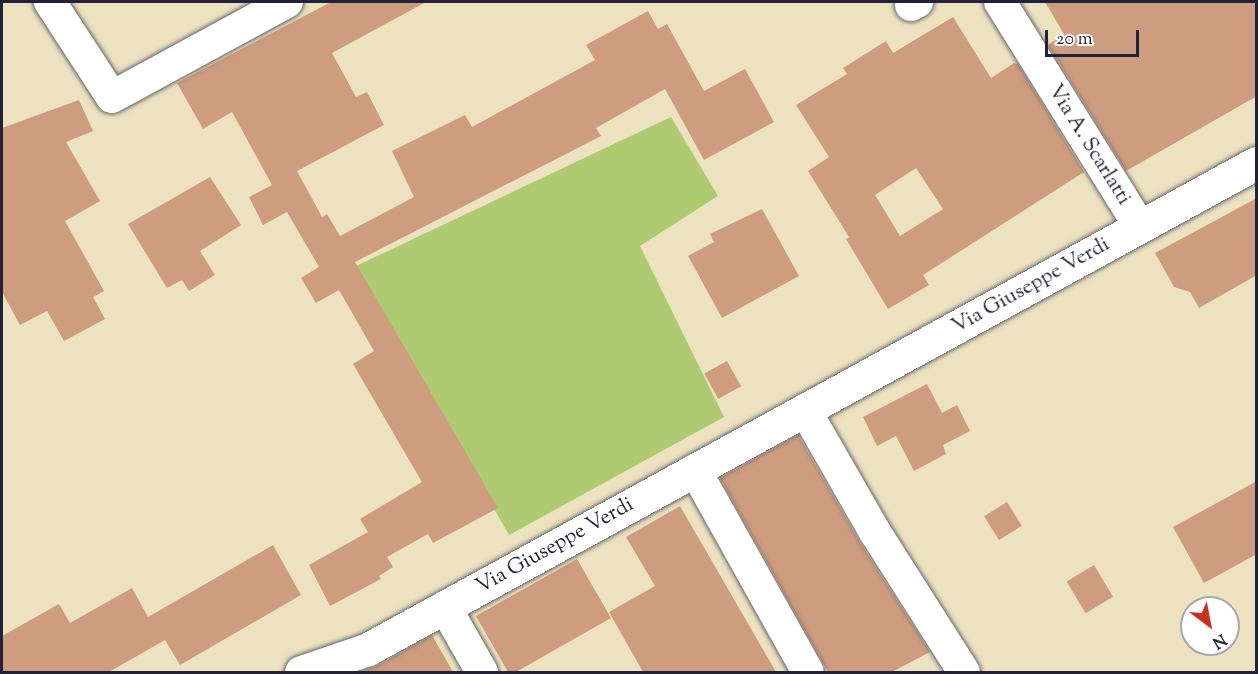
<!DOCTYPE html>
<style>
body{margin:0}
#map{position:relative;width:1258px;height:674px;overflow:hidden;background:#ece2c0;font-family:"Sorts Mill Goudy",serif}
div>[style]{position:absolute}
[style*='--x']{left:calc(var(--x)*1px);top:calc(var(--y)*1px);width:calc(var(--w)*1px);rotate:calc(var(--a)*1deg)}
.green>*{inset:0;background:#aecb72}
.building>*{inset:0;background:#ce9c7e;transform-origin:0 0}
.roads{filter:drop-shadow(0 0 2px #69656a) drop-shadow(0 0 2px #69656a)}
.minor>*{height:32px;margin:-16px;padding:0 16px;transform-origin:16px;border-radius:16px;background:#fff}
.tertiary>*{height:33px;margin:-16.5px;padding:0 16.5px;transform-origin:16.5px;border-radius:16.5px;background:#fff}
span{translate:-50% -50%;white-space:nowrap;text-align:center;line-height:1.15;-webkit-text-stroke:4.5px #fff;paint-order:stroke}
.street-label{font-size:21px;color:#22223b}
.frame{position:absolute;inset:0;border:3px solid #22223b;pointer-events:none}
.north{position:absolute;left:1180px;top:596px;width:60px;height:60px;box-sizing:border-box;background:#fff;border:2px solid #a7a7b1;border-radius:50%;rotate:148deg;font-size:16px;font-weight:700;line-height:24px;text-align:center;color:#22223b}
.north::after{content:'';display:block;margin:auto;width:21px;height:27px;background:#c8321e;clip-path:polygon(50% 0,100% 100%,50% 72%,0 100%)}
.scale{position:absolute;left:1045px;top:30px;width:94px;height:27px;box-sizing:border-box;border:3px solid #22223b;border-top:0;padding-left:8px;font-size:18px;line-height:21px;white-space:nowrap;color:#22223b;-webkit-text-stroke:4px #fff;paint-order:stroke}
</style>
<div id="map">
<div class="green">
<i style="clip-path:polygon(671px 117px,718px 196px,640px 246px,724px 417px,509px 535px,356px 266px)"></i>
</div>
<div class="building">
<i style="clip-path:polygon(331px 2px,426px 2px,332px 53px,356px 97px,367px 92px,384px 125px,297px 171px,322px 217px,327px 214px,340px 236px,414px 197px,392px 151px,465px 115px,472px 127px,595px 60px,586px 45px,648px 11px,658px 29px,667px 24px,704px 91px,745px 69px,774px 122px,704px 160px,665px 89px,596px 128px,601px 136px,355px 262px,498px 508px,433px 543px,428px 534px,387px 557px,393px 567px,379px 576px,381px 579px,330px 606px,309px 565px,368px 532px,360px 519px,422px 482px,353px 364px,374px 351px,339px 290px,316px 303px,301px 278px,319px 267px,287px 212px,263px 225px,249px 197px,272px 185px,232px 112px,203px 129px,177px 83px)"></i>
<i style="clip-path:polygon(1045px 2px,1257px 2px,1257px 96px,1126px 171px,1048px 45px,1064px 34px)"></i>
<i style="clip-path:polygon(evenodd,953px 17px,991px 78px,1014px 63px,1018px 64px,1084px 172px,923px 275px,929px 285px,888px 309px,846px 239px,849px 237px,808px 171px,829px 157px,796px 105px,847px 74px,843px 68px,886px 41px,893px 53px,953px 17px,916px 168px,943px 209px,900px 236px,875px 195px,916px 168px)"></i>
<i style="clip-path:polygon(79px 100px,93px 131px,66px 142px,100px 201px,65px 221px,104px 291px,93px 297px,105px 319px,64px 341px,47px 311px,20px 325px,2px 292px,2px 128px)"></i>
<i style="clip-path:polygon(210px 177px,241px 225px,200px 251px,215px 275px,189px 291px,182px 280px,167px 288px,128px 224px)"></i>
<i style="clip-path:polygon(1257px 198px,1257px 275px,1199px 308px,1190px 292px,1174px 287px,1155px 253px)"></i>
<i style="clip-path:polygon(762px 209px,799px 276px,722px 318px,688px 256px,714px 242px,710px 234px)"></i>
<i style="left:727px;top:361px;width:29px;height:26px;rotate:61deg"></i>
<i style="clip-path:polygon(927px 384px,942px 413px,957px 405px,970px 431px,943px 445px,946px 454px,914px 471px,896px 436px,877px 446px,863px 417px)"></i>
<i style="clip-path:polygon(798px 435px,859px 541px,930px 652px,892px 672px,828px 672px,720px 478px)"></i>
<i style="clip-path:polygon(1257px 481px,1257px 554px,1204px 583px,1173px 527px)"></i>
<i style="left:1007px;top:502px;width:28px;height:27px;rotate:58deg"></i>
<i style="clip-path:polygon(680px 506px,776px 672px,643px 672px,609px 612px,655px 586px,626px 537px)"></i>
<i style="clip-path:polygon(273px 545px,301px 595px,180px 665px,165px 640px,109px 672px,2px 672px,2px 636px,59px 604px,70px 623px,132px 588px,148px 617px)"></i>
<i style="clip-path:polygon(577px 559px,611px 618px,516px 672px,508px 672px,476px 616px)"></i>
<i style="left:1094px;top:565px;width:37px;height:32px;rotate:59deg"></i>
<i style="clip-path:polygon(432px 635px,453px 672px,360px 672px,377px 666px)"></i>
</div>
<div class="roads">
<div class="minor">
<i style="--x:50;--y:2;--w:113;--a:56.9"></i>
<i style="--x:112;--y:97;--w:199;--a:-28.5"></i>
<i style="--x:1000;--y:2;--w:265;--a:58.1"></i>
<i style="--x:911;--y:5;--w:7;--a:-27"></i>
<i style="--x:805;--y:410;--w:141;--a:60.2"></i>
<i style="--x:875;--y:532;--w:166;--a:57.6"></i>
<i style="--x:695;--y:470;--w:231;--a:60.8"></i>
<i style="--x:445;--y:607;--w:75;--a:60.4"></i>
</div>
<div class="tertiary">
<i style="--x:301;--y:672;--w:71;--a:-18.9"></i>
<i style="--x:368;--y:649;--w:1012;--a:-28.69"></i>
</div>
</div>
<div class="street-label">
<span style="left:1089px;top:145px;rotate:58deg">Via A. Scarlatti</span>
<span style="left:1031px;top:286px;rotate:-29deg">Via Giuseppe Verdi</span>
<span style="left:555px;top:546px;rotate:-29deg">Via Giuseppe Verdi</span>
</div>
<div class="frame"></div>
<div class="north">N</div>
<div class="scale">20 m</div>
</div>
